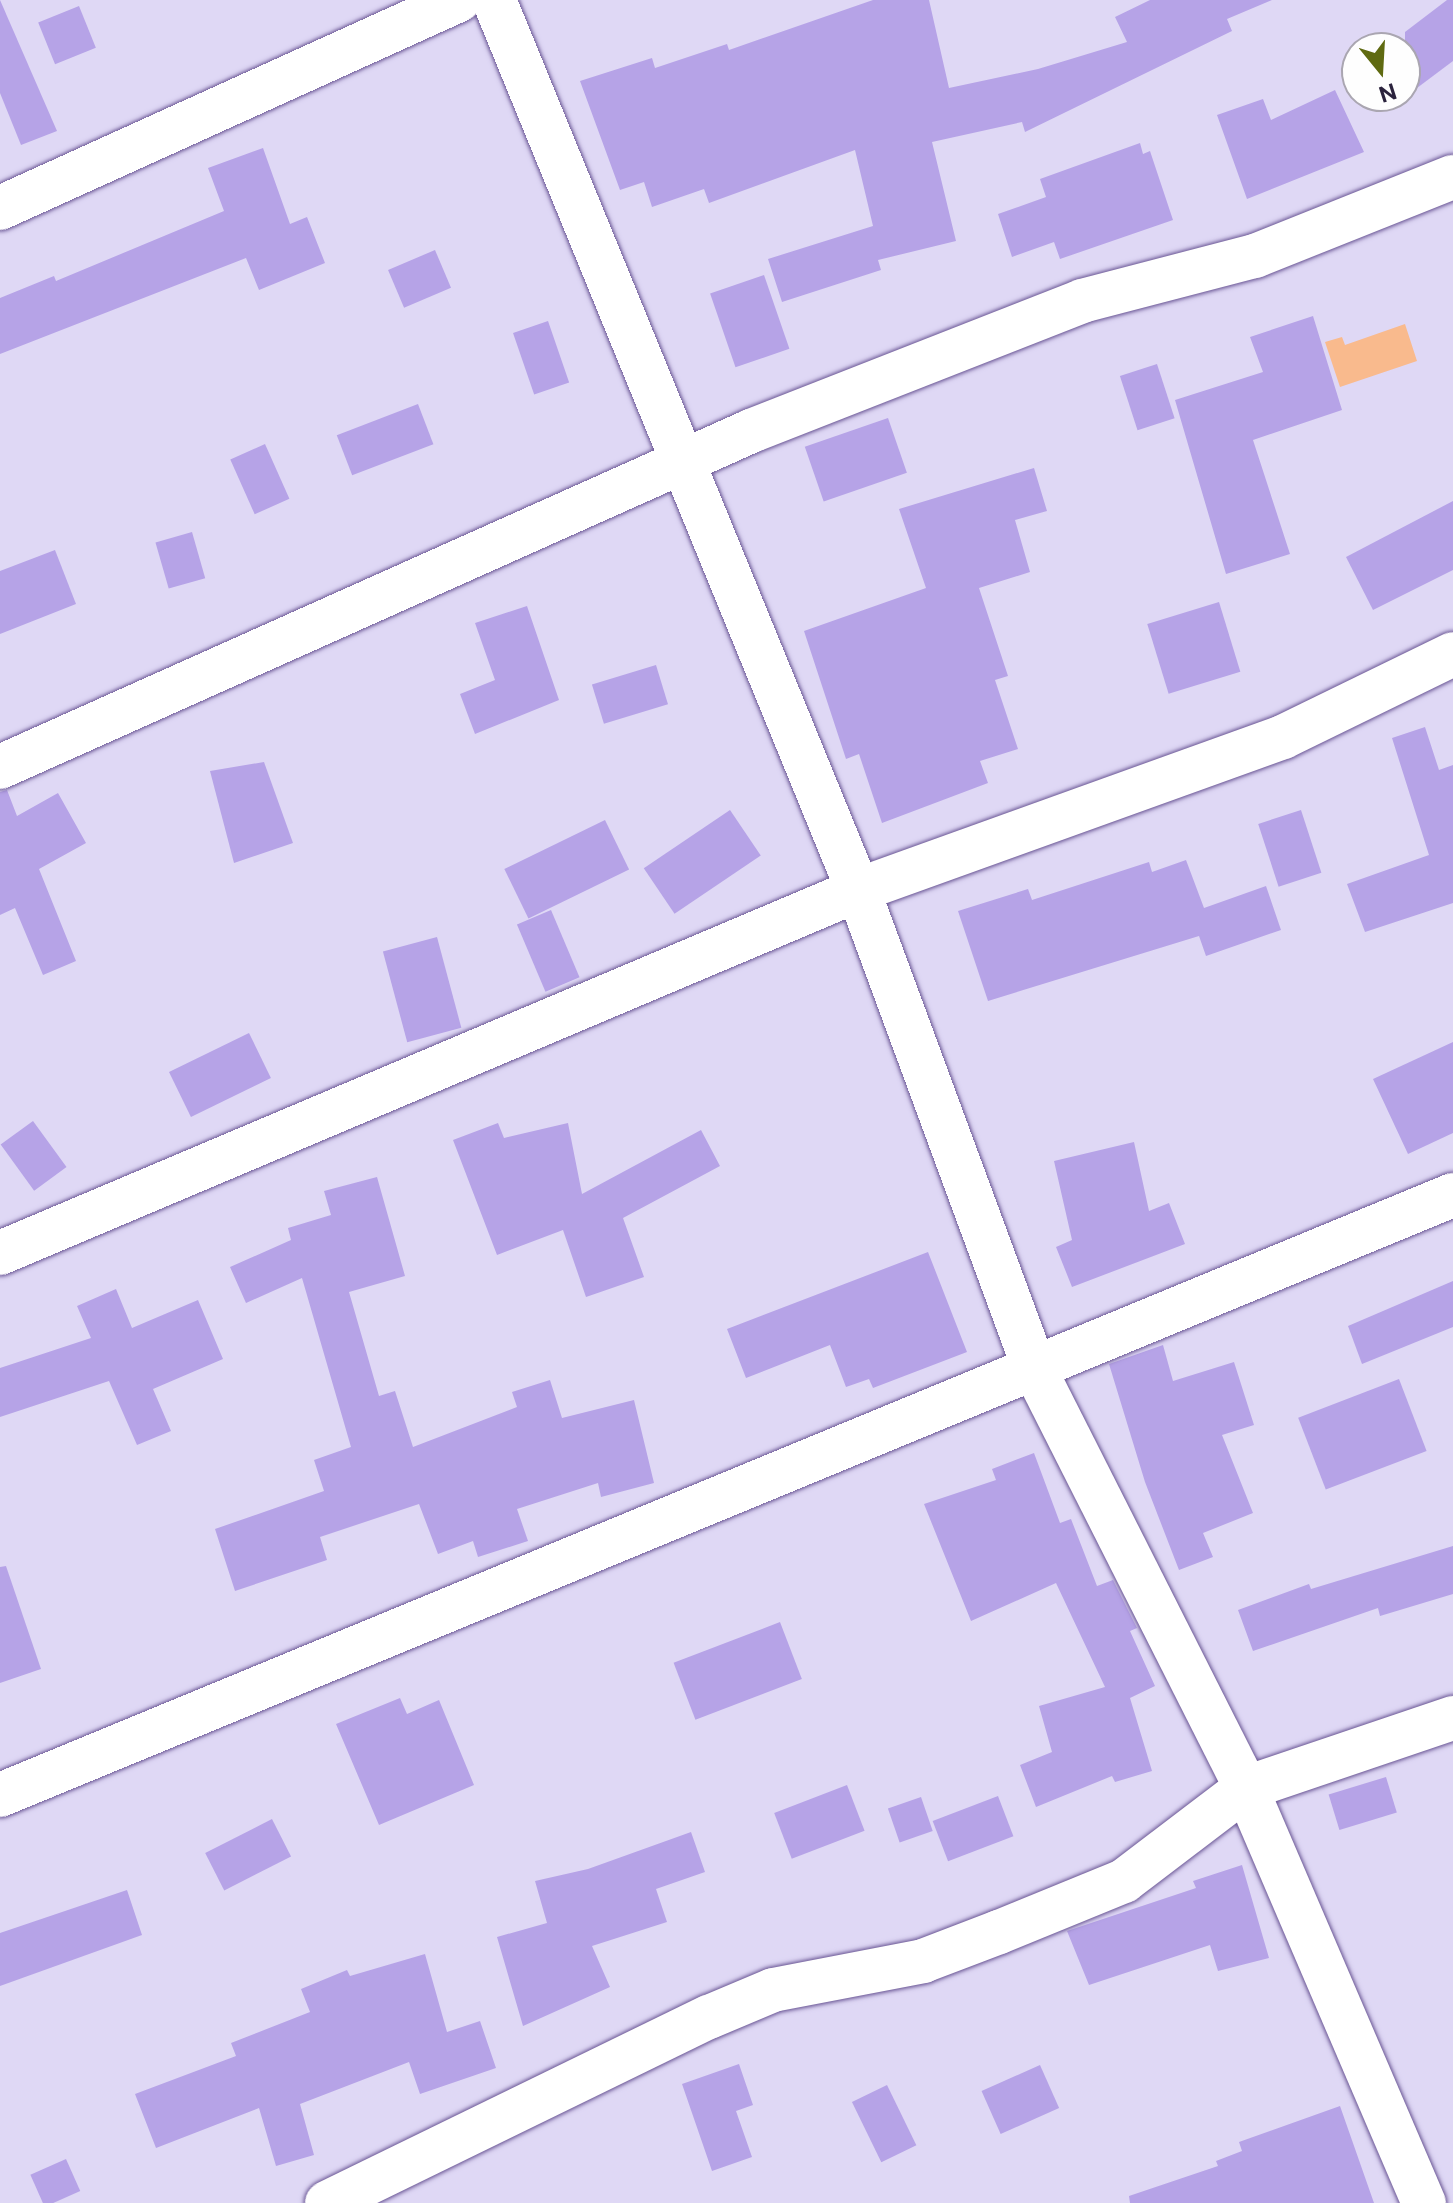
<!DOCTYPE html>
<style>
body{margin:0}
#map{position:relative;width:1453px;height:2203px;overflow:hidden;background:#dfd8f5;font-family:"Public Sans",sans-serif}
div>[style]{position:absolute}
[style*='--x']{left:calc(var(--x)*1px);top:calc(var(--y)*1px);width:calc(var(--w)*1px);rotate:calc(var(--a)*1deg)}
.green>*{inset:0;background:#f9ba8d}
.building>*{inset:0;background:#b6a3e7;transform-origin:0 0}
.roads{filter:drop-shadow(0 0 2px #695594) drop-shadow(0 0 2px #695594)}
.minor>*{height:44px;margin:-22px;padding:0 22px;transform-origin:22px;border-radius:22px;background:#fff}
span{translate:-50% -50%;white-space:nowrap;text-align:center;line-height:1.15;-webkit-text-stroke:7px #fefefe;paint-order:stroke}
.north{position:absolute;left:1341px;top:32px;width:80px;height:80px;box-sizing:border-box;background:#fefefe;border:2px solid #aaa6b1;border-radius:50%;rotate:162deg;font-size:22px;font-weight:700;line-height:32px;text-align:center;color:#2b233d}
.north::after{content:'';display:block;margin:auto;width:28px;height:36px;background:#5f6a11;clip-path:polygon(50% 0,100% 100%,50% 72%,0 100%)}
</style>
<div id="map">
<div class="green">
<i style="clip-path:polygon(1405px 324px,1417px 361px,1340px 387px,1325px 342px,1342px 337px,1345px 345px)"></i>
</div>
<div class="building">
<i style="clip-path:polygon(0 0,57px 131px,21px 145px,0 93px)"></i>
<i style="clip-path:polygon(873px 0,929px 0,949px 88px,1038px 69px,1127px 42px,1115px 17px,1150px 0,1272px 0,1227px 19px,1232px 31px,1025px 132px,1022px 122px,932px 142px,956px 241px,878px 260px,881px 270px,782px 302px,768px 259px,873px 226px,855px 150px,709px 203px,704px 189px,652px 207px,644px 182px,620px 190px,580px 81px,652px 58px,655px 68px,727px 44px,729px 50px)"></i>
<i style="clip-path:polygon(1447px 0,1453px 0,1453px 61px,1405px 97px,1405px 32px)"></i>
<i style="left:79px;top:6px;width:45px;height:44px;rotate:68deg"></i>
<i style="clip-path:polygon(1335px 90px,1364px 152px,1247px 199px,1217px 115px,1263px 99px,1271px 120px)"></i>
<i style="clip-path:polygon(1140px 143px,1143px 154px,1150px 151px,1173px 220px,1060px 259px,1054px 242px,1012px 257px,998px 214px,1046px 197px,1040px 179px)"></i>
<i style="clip-path:polygon(263px 148px,290px 224px,307px 217px,325px 263px,259px 290px,246px 258px,0 354px,0 298px,54px 276px,56px 281px,224px 211px,208px 168px)"></i>
<i style="left:435px;top:250px;width:41px;height:51px;rotate:67deg"></i>
<i style="left:764px;top:275px;width:78px;height:57px;rotate:71deg"></i>
<i style="clip-path:polygon(1313px 316px,1342px 410px,1253px 440px,1290px 554px,1226px 574px,1175px 400px,1263px 372px,1250px 337px)"></i>
<i style="left:548px;top:321px;width:65px;height:37px;rotate:71deg"></i>
<i style="left:1157px;top:364px;width:57px;height:39px;rotate:72deg"></i>
<i style="left:418px;top:404px;width:43px;height:87px;rotate:69deg"></i>
<i style="left:888px;top:418px;width:58px;height:88px;rotate:71deg"></i>
<i style="left:265px;top:444px;width:60px;height:38px;rotate:66deg"></i>
<i style="clip-path:polygon(1034px 468px,1047px 511px,1015px 520px,1030px 572px,979px 588px,1008px 676px,995px 680px,1018px 749px,980px 761px,988px 783px,882px 823px,859px 754px,846px 759px,804px 631px,926px 588px,899px 509px)"></i>
<i style="clip-path:polygon(1453px 501px,1453px 570px,1373px 610px,1346px 557px)"></i>
<i style="left:192px;top:532px;width:48px;height:38px;rotate:74deg"></i>
<i style="clip-path:polygon(55px 550px,76px 604px,0 634px,0 571px)"></i>
<i style="left:1219px;top:602px;width:73px;height:75px;rotate:73deg"></i>
<i style="clip-path:polygon(527px 606px,559px 700px,475px 734px,460px 694px,495px 680px,475px 623px)"></i>
<i style="left:656px;top:665px;width:41px;height:67px;rotate:73deg"></i>
<i style="clip-path:polygon(1425px 727px,1439px 770px,1453px 765px,1453px 903px,1365px 932px,1347px 884px,1429px 855px,1392px 738px)"></i>
<i style="clip-path:polygon(264px 762px,293px 843px,234px 863px,210px 771px)"></i>
<i style="clip-path:polygon(7px 790px,17px 816px,58px 793px,86px 843px,39px 869px,76px 961px,43px 975px,15px 908px,0 915px,0 792px)"></i>
<i style="left:730px;top:810px;width:55px;height:104px;rotate:56deg"></i>
<i style="left:1301px;top:810px;width:66px;height:45px;rotate:72deg"></i>
<i style="left:605px;top:820px;width:55px;height:112px;rotate:64deg"></i>
<i style="clip-path:polygon(1186px 860px,1204px 908px,1266px 886px,1281px 930px,1206px 956px,1199px 936px,988px 1001px,958px 911px,1028px 889px,1032px 900px,1149px 862px,1152px 872px)"></i>
<i style="left:551px;top:910px;width:73px;height:37px;rotate:67deg"></i>
<i style="left:437px;top:937px;width:94px;height:56px;rotate:75deg"></i>
<i style="left:249px;top:1033px;width:50px;height:89px;rotate:64deg"></i>
<i style="clip-path:polygon(1453px 1042px,1453px 1133px,1408px 1154px,1373px 1079px)"></i>
<i style="left:33px;top:1121px;width:57px;height:40px;rotate:54deg"></i>
<i style="clip-path:polygon(498px 1123px,504px 1138px,568px 1123px,582px 1194px,701px 1130px,720px 1166px,623px 1218px,644px 1277px,586px 1297px,563px 1230px,497px 1255px,453px 1140px)"></i>
<i style="clip-path:polygon(1134px 1142px,1149px 1211px,1169px 1203px,1185px 1244px,1072px 1287px,1056px 1247px,1072px 1240px,1054px 1161px)"></i>
<i style="clip-path:polygon(377px 1177px,405px 1276px,349px 1292px,379px 1396px,395px 1391px,413px 1447px,517px 1407px,512px 1392px,550px 1380px,562px 1418px,634px 1400px,654px 1483px,601px 1497px,598px 1483px,517px 1509px,528px 1541px,478px 1557px,473px 1541px,438px 1554px,419px 1504px,320px 1537px,327px 1560px,235px 1591px,215px 1529px,324px 1491px,314px 1460px,351px 1447px,302px 1278px,246px 1303px,230px 1267px,291px 1240px,288px 1228px,331px 1215px,324px 1191px)"></i>
<i style="clip-path:polygon(928px 1252px,967px 1352px,873px 1388px,869px 1379px,846px 1387px,830px 1345px,746px 1378px,727px 1329px)"></i>
<i style="clip-path:polygon(1453px 1281px,1453px 1327px,1362px 1364px,1348px 1326px)"></i>
<i style="clip-path:polygon(116px 1289px,132px 1328px,198px 1300px,223px 1359px,153px 1389px,171px 1431px,137px 1445px,109px 1381px,0 1417px,0 1368px,91px 1338px,77px 1306px)"></i>
<i style="clip-path:polygon(1163px 1345px,1173px 1381px,1234px 1362px,1254px 1425px,1222px 1435px,1253px 1513px,1203px 1533px,1213px 1557px,1179px 1570px,1145px 1482px,1109px 1364px)"></i>
<i style="left:1399px;top:1379px;width:77px;height:108px;rotate:69deg"></i>
<i style="clip-path:polygon(1034px 1453px,1060px 1523px,1071px 1519px,1097px 1586px,1113px 1580px,1137px 1628px,1130px 1631px,1155px 1686px,1130px 1698px,1152px 1771px,1115px 1782px,1112px 1776px,1036px 1807px,1020px 1765px,1052px 1752px,1039px 1706px,1105px 1687px,1056px 1583px,971px 1621px,924px 1504px,996px 1480px,992px 1469px)"></i>
<i style="clip-path:polygon(1453px 1546px,1453px 1594px,1380px 1616px,1378px 1608px,1253px 1651px,1238px 1610px,1309px 1584px,1311px 1589px)"></i>
<i style="clip-path:polygon(6px 1566px,41px 1669px,0 1683px,0 1567px)"></i>
<i style="left:780px;top:1622px;width:61px;height:114px;rotate:69deg"></i>
<i style="clip-path:polygon(400px 1698px,407px 1714px,439px 1700px,474px 1785px,379px 1825px,336px 1724px)"></i>
<i style="left:1386px;top:1777px;width:37px;height:60px;rotate:73deg"></i>
<i style="left:847px;top:1785px;width:49px;height:78px;rotate:69deg"></i>
<i style="left:998px;top:1796px;width:43px;height:70px;rotate:69deg"></i>
<i style="left:921px;top:1797px;width:36px;height:35px;rotate:71deg"></i>
<i style="left:272px;top:1819px;width:42px;height:75px;rotate:63deg"></i>
<i style="clip-path:polygon(691px 1832px,705px 1872px,656px 1889px,667px 1922px,592px 1946px,610px 1987px,523px 2026px,497px 1937px,547px 1923px,535px 1881px,588px 1869px)"></i>
<i style="clip-path:polygon(1242px 1865px,1269px 1958px,1218px 1971px,1210px 1945px,1089px 1985px,1067px 1931px,1196px 1888px,1193px 1881px)"></i>
<i style="clip-path:polygon(127px 1890px,142px 1935px,0 1986px,0 1933px)"></i>
<i style="clip-path:polygon(425px 1954px,447px 2032px,480px 2021px,496px 2068px,420px 2094px,409px 2062px,300px 2104px,314px 2155px,276px 2166px,259px 2108px,156px 2148px,135px 2094px,236px 2056px,231px 2043px,310px 2012px,301px 1989px,347px 1970px,350px 1976px)"></i>
<i style="clip-path:polygon(739px 2064px,753px 2105px,736px 2111px,752px 2157px,712px 2171px,682px 2084px)"></i>
<i style="left:1040px;top:2065px;width:47px;height:64px;rotate:66deg"></i>
<i style="left:887px;top:2085px;width:67px;height:39px;rotate:64deg"></i>
<i style="clip-path:polygon(1340px 2106px,1374px 2203px,1130px 2203px,1129px 2196px,1218px 2166px,1216px 2161px,1242px 2151px,1239px 2142px)"></i>
<i style="left:66px;top:2159px;width:35px;height:39px;rotate:66deg"></i>
</div>
<div class="roads">
<div class="minor">
<i style="--x:494;--y:0;--w:962;--a:67.76"></i>
<i style="--x:858;--y:890;--w:512;--a:69.76"></i>
<i style="--x:1035;--y:1370;--w:468;--a:63.2"></i>
<i style="--x:1246;--y:1788;--w:452;--a:66.8"></i>
<i style="--x:0;--y:208;--w:504;--a:-24.38"></i>
<i style="--x:0;--y:767;--w:823;--a:-24.1"></i>
<i style="--x:751;--y:431;--w:356;--a:-21.4"></i>
<i style="--x:1082;--y:301;--w:179;--a:-14.6"></i>
<i style="--x:1255;--y:256;--w:213;--a:-21.8"></i>
<i style="--x:0;--y:1253;--w:932;--a:-22.93"></i>
<i style="--x:858;--y:890;--w:452;--a:-19.8"></i>
<i style="--x:1283;--y:737;--w:189;--a:-26"></i>
<i style="--x:0;--y:1795;--w:1572;--a:-22.44"></i>
<i style="--x:327;--y:2203;--w:425;--a:-26"></i>
<i style="--x:709;--y:2017;--w:69;--a:-22.9"></i>
<i style="--x:773;--y:1990;--w:153;--a:-10.9"></i>
<i style="--x:923;--y:1961;--w:81;--a:-20.9"></i>
<i style="--x:999;--y:1932;--w:135;--a:-22.2"></i>
<i style="--x:1124;--y:1881;--w:153;--a:-37.3"></i>
<i style="--x:1246;--y:1788;--w:219;--a:-18.7"></i>
</div>
</div>
<div class="north">N</div>
</div>
